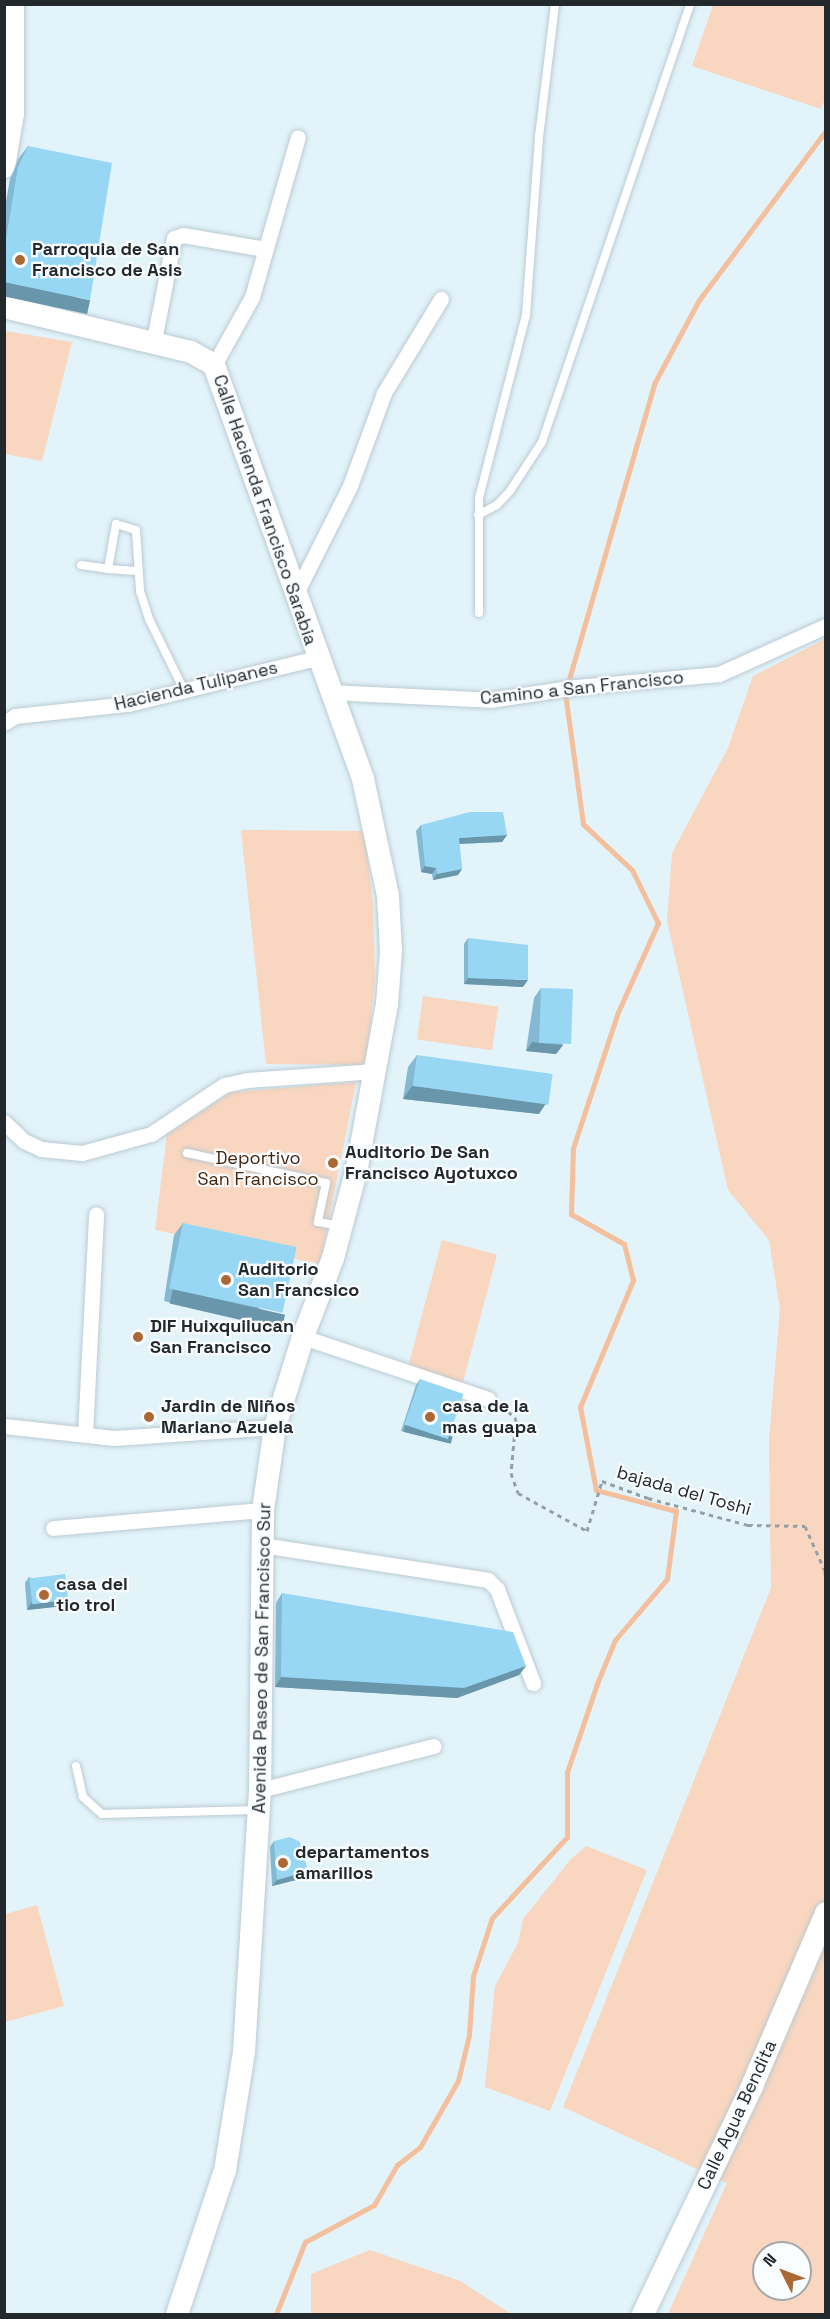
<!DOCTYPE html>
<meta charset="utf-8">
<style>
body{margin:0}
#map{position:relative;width:830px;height:2319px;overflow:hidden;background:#e2f3fa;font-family:"Space Grotesk",sans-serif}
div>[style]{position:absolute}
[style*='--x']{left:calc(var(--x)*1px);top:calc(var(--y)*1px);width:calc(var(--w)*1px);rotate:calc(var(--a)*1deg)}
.green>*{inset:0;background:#f9d6bf;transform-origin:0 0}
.stream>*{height:5px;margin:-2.5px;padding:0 2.5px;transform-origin:2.5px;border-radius:2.5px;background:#f3bf9c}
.path>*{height:3px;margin-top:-1.5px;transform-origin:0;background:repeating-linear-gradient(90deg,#94a0a6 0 4.5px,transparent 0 9px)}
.roads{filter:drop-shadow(0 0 2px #bbcad2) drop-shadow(0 0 2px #bbcad2)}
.lane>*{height:8px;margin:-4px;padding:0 4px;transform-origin:4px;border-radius:4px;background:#fff}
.street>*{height:15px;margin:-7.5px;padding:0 7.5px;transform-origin:7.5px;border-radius:7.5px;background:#fff}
.secondary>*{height:22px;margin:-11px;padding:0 11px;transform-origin:11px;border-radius:11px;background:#fff}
.wall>*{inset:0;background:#83b9d2}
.shaded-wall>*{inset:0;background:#6a96ab;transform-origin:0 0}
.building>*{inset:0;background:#98d7f4;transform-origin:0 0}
.dots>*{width:16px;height:16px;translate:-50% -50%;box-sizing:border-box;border:3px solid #fafdff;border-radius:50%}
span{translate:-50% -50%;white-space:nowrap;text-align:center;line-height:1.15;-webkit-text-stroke:4.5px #fafdff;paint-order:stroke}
.poi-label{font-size:18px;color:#22282b;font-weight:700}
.left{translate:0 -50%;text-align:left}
.street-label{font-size:18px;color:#22282b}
.park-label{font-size:18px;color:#46250b}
.frame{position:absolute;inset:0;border:6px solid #22282b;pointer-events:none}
.north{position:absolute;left:752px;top:2241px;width:60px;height:60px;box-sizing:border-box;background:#fafdff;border:2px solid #a4a8aa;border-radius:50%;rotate:312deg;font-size:16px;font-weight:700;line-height:24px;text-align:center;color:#22282b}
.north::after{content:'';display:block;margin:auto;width:21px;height:27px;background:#ab6835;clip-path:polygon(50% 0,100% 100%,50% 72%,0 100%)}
</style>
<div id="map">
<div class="green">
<i style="clip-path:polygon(713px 5px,825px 5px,826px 96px,821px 109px,692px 66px)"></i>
<i style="clip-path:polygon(5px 331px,72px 342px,42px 461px,5px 454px)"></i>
<i style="clip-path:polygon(evenodd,825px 639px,825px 2314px,668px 2314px,727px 2183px,563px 2107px,771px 1588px,769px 1441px,780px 1309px,769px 1240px,728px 1190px,667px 921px,672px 853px,728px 748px,753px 676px,825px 639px,764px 2253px,800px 2253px,800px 2289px,764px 2289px,764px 2253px)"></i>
<i style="clip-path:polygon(241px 830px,364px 831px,373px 905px,375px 979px,366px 1065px,266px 1064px)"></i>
<i style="left:423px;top:996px;width:76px;height:44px;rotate:8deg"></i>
<i style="clip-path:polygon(356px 1082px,320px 1264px,155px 1230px,167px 1134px,231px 1092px)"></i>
<i style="left:442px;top:1240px;width:57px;height:132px;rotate:15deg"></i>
<i style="clip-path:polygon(586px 1846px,647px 1870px,550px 2111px,485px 2087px,495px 1986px,518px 1943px,523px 1919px,570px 1860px)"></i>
<i style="clip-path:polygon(37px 1905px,64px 2006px,5px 2022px,5px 1914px)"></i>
<i style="clip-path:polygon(370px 2250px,460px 2281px,511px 2314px,311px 2314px,311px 2274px)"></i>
</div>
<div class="stream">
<i style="--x:276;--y:2314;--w:78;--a:-68.1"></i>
<i style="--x:305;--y:2242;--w:78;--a:-28.2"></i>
<i style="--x:374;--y:2205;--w:46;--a:-60.1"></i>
<i style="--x:397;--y:2165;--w:29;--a:-38"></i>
<i style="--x:420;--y:2147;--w:76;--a:-60.1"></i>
<i style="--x:458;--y:2081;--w:47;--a:-76.6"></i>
<i style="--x:469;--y:2035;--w:59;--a:-86.1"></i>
<i style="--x:473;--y:1976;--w:61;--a:-71.9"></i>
<i style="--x:492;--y:1918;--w:110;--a:-47.2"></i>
<i style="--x:567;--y:1837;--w:65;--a:-90"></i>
<i style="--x:567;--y:1772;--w:96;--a:-71.2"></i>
<i style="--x:598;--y:1681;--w:44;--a:-67.5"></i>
<i style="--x:615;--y:1640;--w:80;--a:-49.6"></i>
<i style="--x:667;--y:1579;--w:69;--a:-82.5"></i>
<i style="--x:676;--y:1511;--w:83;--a:-165.3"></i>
<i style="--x:596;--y:1490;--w:85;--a:-100.9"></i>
<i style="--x:580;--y:1407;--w:138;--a:-67.3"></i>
<i style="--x:633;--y:1280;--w:37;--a:-104"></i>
<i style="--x:624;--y:1244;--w:61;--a:-150.5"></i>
<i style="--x:571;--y:1214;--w:66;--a:-88.3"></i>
<i style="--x:573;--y:1148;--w:143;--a:-71.7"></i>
<i style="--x:618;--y:1012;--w:98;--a:-65.8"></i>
<i style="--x:658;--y:923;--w:59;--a:-116.1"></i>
<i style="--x:632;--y:870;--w:67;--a:-136.8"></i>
<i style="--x:583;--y:824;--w:132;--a:-97.8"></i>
<i style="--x:565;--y:693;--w:324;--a:-73.9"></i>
<i style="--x:655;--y:382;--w:93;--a:-61.8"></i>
<i style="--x:699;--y:300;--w:212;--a:-53.2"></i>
</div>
<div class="path">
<i style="--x:502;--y:1405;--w:20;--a:45"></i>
<i style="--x:516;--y:1419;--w:54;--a:95.3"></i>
<i style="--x:511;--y:1473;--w:21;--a:71"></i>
<i style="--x:518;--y:1493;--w:79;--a:28.8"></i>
<i style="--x:587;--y:1531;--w:52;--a:-73.3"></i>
<i style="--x:602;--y:1481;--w:49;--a:20.3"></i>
<i style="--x:648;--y:1498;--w:104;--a:15.1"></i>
<i style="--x:748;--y:1525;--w:57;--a:1"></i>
<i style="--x:805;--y:1526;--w:49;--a:66"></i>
<i style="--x:825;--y:1571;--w:12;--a:85"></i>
</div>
<div class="roads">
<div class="lane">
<i style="--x:478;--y:515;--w:21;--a:-28"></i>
<i style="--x:497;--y:505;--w:19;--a:-47"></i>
<i style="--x:510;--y:491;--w:59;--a:-56.9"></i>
<i style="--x:542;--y:442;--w:462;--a:-71.3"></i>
<i style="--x:81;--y:565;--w:27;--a:8"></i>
<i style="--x:137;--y:571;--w:29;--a:-176"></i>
<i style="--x:108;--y:569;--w:46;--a:-79.9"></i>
<i style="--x:116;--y:524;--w:21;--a:17"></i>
<i style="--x:136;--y:530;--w:61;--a:86.2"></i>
<i style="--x:140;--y:591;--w:32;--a:72"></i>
<i style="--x:150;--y:621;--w:77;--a:63.8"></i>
<i style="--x:479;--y:613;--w:115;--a:-90"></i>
<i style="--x:479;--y:498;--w:189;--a:-75.6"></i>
<i style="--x:526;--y:315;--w:178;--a:-85.8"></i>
<i style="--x:539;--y:137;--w:134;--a:-83.1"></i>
<i style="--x:187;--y:1153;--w:142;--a:12.2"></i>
<i style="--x:326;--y:1183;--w:40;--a:102"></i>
<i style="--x:318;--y:1222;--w:22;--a:10"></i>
<i style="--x:76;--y:1766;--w:32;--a:77"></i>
<i style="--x:83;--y:1797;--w:25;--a:42"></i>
<i style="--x:102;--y:1814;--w:155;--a:-1.5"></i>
</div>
<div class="street">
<i style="--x:153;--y:345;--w:109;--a:-78.9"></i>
<i style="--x:174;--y:238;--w:9;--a:-18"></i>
<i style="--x:183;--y:235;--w:83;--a:9.7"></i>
<i style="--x:214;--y:365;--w:78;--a:-60.8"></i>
<i style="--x:252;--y:297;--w:166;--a:-74"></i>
<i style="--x:296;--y:593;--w:120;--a:-63.2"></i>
<i style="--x:350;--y:486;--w:99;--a:-69.9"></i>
<i style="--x:384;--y:393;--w:110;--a:-58.8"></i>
<i style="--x:329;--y:692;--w:161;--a:2.8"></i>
<i style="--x:490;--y:700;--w:87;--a:-8.6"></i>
<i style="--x:576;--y:687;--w:144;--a:-5.2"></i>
<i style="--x:719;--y:674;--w:117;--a:-24.2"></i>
<i style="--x:4;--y:723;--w:13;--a:-32"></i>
<i style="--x:15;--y:716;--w:114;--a:-6.1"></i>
<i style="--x:128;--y:704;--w:195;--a:-13.7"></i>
<i style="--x:4;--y:1122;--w:28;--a:44"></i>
<i style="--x:24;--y:1141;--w:19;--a:25"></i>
<i style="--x:41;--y:1149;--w:41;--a:5.6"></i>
<i style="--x:82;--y:1153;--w:72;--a:-15.4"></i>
<i style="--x:151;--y:1134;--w:88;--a:-33.9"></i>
<i style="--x:224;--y:1085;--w:24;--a:-12"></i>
<i style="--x:247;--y:1080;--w:129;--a:-4"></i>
<i style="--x:303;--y:1337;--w:195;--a:18.5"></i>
<i style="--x:4;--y:1426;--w:111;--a:6.2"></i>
<i style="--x:114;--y:1438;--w:161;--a:-3.9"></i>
<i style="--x:85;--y:1434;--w:220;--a:-87.1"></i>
<i style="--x:53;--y:1528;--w:211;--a:-4.9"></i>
<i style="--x:262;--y:1545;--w:229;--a:8.8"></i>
<i style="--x:488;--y:1580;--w:13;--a:45"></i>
<i style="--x:497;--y:1589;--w:101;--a:69"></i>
<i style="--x:260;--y:1790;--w:179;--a:-14.2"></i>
</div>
<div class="secondary">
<i style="--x:4;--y:167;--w:54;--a:-80.4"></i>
<i style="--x:13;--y:114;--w:110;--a:-90"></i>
<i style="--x:4;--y:307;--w:192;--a:13.5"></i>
<i style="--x:191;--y:352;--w:26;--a:29"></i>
<i style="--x:214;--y:365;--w:440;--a:70.2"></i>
<i style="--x:363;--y:779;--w:120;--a:77.9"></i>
<i style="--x:388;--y:896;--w:55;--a:86.9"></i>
<i style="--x:391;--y:951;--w:53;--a:94.3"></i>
<i style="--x:387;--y:1004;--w:167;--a:100.4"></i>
<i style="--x:357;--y:1168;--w:93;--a:104.9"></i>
<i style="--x:333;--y:1258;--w:85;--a:110.8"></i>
<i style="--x:303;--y:1337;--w:94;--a:107.3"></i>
<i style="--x:275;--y:1427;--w:84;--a:98.2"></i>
<i style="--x:263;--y:1510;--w:280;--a:90.6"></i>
<i style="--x:260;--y:1790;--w:262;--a:93.5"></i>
<i style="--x:244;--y:2052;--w:120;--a:99.1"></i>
<i style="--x:225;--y:2170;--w:152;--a:108.4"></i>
<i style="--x:643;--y:2314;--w:253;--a:-64.4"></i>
<i style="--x:752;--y:2086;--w:188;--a:-66.8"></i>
</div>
</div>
<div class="wall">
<i style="clip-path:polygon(28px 146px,82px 312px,4px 296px,4px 212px,10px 179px,19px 158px)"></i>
<i style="clip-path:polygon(421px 825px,507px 835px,502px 842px,459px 844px,462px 869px,458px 875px,433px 880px,432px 874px,421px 872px,416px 831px)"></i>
<i style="clip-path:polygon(468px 938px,523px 987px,464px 984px,464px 944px)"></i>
<i style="clip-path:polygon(541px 988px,563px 1045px,556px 1054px,526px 1051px,534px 998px)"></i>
<i style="clip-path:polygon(417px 1055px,539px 1114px,403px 1099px,408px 1067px)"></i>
<i style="clip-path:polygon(183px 1223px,276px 1327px,164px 1301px,174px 1235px)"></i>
<i style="clip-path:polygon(420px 1379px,452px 1437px,448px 1443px,401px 1431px,416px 1385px)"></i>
<i style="clip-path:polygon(29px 1577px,68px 1600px,64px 1606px,27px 1610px,25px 1583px)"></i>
<i style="clip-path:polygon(282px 1593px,526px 1666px,519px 1675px,457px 1698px,275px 1687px,276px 1603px)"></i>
<i style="clip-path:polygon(274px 1841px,308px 1871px,304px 1878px,272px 1886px,270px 1847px)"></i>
</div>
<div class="shaded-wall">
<i style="left:4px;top:282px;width:88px;height:14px;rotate:12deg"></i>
<i style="clip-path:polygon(507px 835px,502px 842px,454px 844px,459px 838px)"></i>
<i style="clip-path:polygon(425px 866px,436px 868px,432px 874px,421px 872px)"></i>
<i style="clip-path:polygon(462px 869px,458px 875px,433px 880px,437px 874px)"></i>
<i style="clip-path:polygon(468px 978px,528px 980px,523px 987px,464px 984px)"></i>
<i style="clip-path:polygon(532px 1042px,563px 1045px,556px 1054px,526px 1051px)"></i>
<i style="clip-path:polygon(412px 1086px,547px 1102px,539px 1114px,403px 1099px)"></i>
<i style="left:173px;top:1289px;width:115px;height:15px;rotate:13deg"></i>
<i style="left:405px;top:1425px;width:49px;height:7px;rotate:14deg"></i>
<i style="clip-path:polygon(68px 1600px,64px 1606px,27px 1610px,31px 1603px)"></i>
<i style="clip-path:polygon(526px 1666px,519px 1675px,457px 1698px,275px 1687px,281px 1677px)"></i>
<i style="clip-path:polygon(308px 1871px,304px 1878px,272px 1886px,277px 1880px)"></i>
</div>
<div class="building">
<i style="clip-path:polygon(28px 146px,112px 163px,90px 300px,4px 282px,4px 251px,18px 167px)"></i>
<i style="clip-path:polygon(470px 812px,503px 812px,507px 835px,459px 838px,462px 869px,437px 874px,436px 868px,425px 866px,421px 825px)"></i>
<i style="clip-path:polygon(468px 938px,528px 945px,528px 980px,468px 978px)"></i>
<i style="left:541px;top:988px;width:32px;height:55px;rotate:2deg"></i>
<i style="left:417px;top:1055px;width:137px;height:31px;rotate:8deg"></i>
<i style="left:183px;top:1223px;width:116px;height:67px;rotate:12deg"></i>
<i style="left:420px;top:1379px;width:46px;height:48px;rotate:19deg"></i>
<i style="left:65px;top:1574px;width:26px;height:36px;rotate:83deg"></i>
<i style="clip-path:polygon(282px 1593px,513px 1632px,526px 1666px,464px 1688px,281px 1677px)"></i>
<i style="clip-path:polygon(290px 1837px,300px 1842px,308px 1871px,277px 1880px,274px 1841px)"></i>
</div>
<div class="dots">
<i style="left:20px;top:260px;background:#ab6835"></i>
<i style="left:333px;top:1163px;background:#ab6835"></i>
<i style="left:226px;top:1280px;background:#ab6835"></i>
<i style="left:138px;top:1337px;background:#ab6835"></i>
<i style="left:149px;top:1417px;background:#ab6835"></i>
<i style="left:430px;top:1417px;background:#ab6835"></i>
<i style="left:44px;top:1595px;background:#ab6835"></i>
<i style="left:283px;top:1863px;background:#ab6835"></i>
</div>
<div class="poi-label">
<span class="left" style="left:32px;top:260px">Parroquia de San<br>Francisco de Asis</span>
<span class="left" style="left:345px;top:1163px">Auditorio De San<br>Francisco Ayotuxco</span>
<span class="left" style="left:238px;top:1280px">Auditorio<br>San Francsico</span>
<span class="left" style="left:150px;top:1337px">DIF Huixquilucan<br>San Francisco</span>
<span class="left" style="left:161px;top:1417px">Jardin de Niños<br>Mariano Azuela</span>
<span class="left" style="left:442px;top:1417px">casa de la<br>mas guapa</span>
<span class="left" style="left:56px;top:1595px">casa del<br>tio trol</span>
<span class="left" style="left:295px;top:1863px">departamentos<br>amarillos</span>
</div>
<div class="street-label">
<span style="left:265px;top:510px;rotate:71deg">Calle Hacienda Francisco Sarabia</span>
<span style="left:196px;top:686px;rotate:-13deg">Hacienda Tulipanes</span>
<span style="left:582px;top:688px;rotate:-6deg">Camino a San Francisco</span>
<span style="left:684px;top:1491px;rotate:16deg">bajada del Toshi</span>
<span style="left:262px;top:1658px;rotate:-89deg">Avenida Paseo de San Francisco Sur</span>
<span style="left:737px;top:2115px;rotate:-65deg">Calle Agua Bendita</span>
</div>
<div class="park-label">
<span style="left:258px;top:1169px">Deportivo<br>San Francisco</span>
</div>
<div class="frame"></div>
<div class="north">N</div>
</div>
